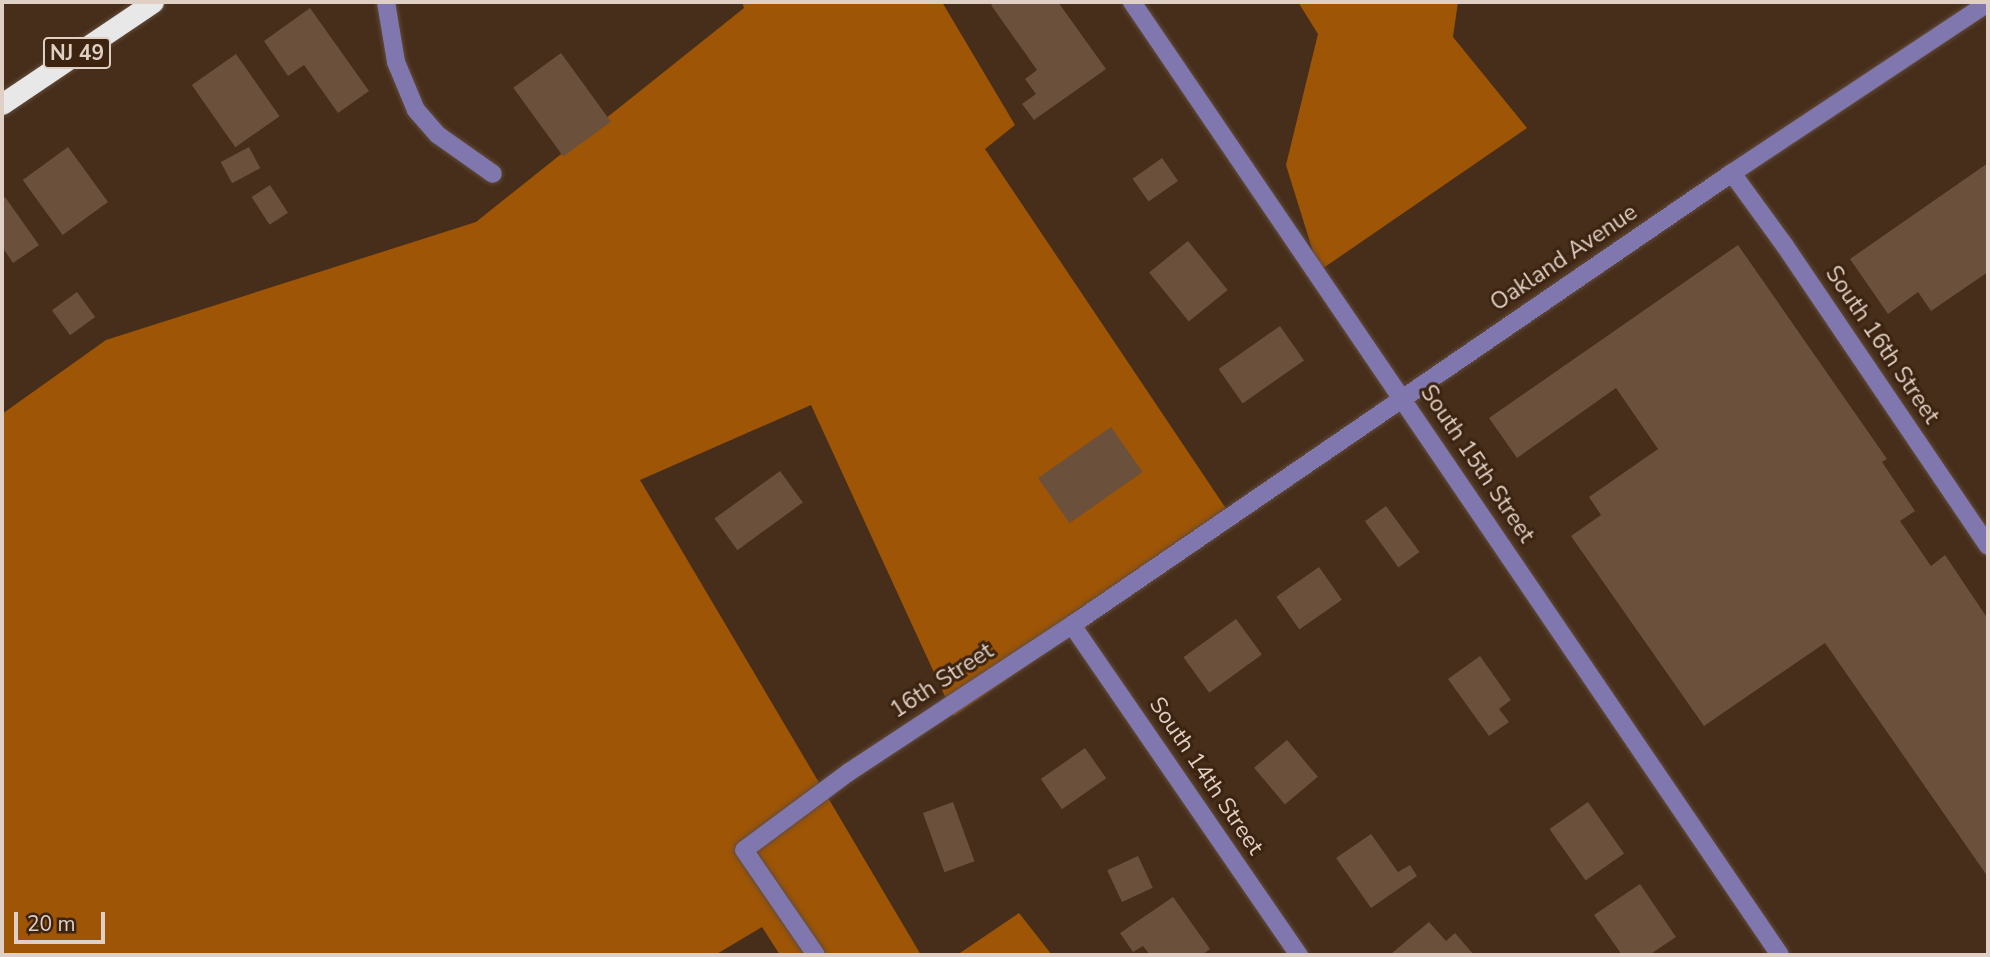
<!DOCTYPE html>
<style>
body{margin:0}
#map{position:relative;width:1990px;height:957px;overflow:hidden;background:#462e1b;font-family:"Nunito Sans",sans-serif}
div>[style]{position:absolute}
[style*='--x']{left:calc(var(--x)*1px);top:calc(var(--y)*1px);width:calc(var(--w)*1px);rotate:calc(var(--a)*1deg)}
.forest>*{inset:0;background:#9e5506}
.building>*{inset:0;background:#6b503c;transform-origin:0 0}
.roads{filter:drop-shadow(0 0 2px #624b39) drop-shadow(0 0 2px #624b39)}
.minor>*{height:18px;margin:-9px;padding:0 9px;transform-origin:9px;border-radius:9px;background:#7f77ae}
.highway>*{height:21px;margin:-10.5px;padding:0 10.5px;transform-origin:10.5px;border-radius:10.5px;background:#e8e8e8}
span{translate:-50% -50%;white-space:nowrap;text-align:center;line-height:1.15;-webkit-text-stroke:6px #3c2411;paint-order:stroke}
.shield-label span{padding:2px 5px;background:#3c2411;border:2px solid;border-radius:5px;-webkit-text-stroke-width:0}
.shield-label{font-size:21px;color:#dfcfc4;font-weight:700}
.street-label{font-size:23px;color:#dfcfc4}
.frame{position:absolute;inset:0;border:4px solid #dfcfc4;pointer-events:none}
.scale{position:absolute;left:14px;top:912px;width:91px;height:32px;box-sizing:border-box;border:4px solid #dfcfc4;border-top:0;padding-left:9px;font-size:21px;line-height:24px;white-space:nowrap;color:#dfcfc4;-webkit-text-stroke:5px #3c2411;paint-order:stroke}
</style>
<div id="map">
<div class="forest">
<i style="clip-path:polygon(742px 2px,942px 2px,1015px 125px,985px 149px,1235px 522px,954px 716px,811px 405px,640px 480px,921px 955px,780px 955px,762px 927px,715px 955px,2px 955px,2px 414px,106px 340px,476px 222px,744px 8px)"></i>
<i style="clip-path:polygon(1298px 2px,1458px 2px,1453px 37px,1527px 128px,1319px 271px,1286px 165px,1318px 34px)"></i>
<i style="clip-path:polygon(1019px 913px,1052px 955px,957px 955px)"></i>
</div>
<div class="building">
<i style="clip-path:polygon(996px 2px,1058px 2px,1106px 69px,1034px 120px,1022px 104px,1036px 94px,1025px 79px,1037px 70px,991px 5px)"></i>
<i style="clip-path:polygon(310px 8px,369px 91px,338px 113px,304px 65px,288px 76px,264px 41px)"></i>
<i style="left:561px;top:53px;width:85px;height:59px;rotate:54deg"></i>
<i style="left:236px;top:54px;width:76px;height:54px;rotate:55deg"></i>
<i style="left:68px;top:147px;width:68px;height:56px;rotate:54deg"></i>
<i style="left:249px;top:147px;width:24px;height:32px;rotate:62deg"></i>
<i style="left:1162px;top:158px;width:28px;height:36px;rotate:55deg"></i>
<i style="clip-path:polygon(1988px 163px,1988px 272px,1931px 311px,1918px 292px,1888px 314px,1850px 259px)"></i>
<i style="left:270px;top:185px;width:33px;height:22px;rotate:57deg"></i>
<i style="clip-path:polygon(5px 197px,39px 245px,13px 263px,2px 247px,2px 200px)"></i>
<i style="left:1188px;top:241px;width:63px;height:50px;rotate:51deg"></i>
<i style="clip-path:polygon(1738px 245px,1887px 459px,1882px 462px,1915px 511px,1900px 521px,1931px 566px,1945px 555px,1988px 619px,1988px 877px,1825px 643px,1704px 726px,1571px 536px,1601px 515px,1589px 497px,1658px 449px,1616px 388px,1517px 458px,1489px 418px)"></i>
<i style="left:77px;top:292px;width:31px;height:31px;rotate:54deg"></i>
<i style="left:1280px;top:326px;width:42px;height:75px;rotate:55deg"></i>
<i style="left:1111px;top:427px;width:55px;height:89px;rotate:55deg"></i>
<i style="left:780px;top:471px;width:39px;height:81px;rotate:54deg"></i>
<i style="left:1386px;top:506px;width:57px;height:26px;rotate:54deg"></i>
<i style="left:1319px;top:567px;width:40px;height:52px;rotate:55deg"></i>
<i style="left:1236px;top:619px;width:44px;height:65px;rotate:54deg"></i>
<i style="clip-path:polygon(1480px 656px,1511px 700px,1499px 709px,1509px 722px,1489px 736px,1448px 679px)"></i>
<i style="left:1287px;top:740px;width:48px;height:43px;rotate:50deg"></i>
<i style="left:1085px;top:748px;width:37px;height:54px;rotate:55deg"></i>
<i style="left:953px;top:802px;width:63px;height:32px;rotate:70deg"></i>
<i style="left:1588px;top:802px;width:63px;height:47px;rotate:55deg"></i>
<i style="clip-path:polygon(1371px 834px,1398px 872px,1410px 865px,1417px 876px,1371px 908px,1336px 858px)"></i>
<i style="left:1138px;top:856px;width:35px;height:34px;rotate:65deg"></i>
<i style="clip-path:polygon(1640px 884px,1676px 937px,1649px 955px,1622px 955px,1594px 915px)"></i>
<i style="clip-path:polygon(1173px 897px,1210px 949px,1202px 955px,1150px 955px,1143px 946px,1133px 952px,1120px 933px)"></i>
<i style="clip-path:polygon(1429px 922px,1446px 941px,1455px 933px,1474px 955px,1394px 955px,1392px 953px)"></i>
</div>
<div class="roads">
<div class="minor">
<i style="--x:386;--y:2;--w:61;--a:80.5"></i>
<i style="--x:396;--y:62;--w:52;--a:67.4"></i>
<i style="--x:416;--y:110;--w:33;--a:49"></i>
<i style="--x:438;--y:135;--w:67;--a:35.3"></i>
<i style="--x:1132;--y:2;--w:1152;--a:55.79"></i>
<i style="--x:1732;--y:173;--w:90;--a:54"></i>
<i style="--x:1785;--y:246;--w:362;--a:55.9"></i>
<i style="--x:1072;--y:625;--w:401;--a:55.5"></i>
<i style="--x:816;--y:955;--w:127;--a:-124.4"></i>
<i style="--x:744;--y:850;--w:131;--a:-36.6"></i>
<i style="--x:849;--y:772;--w:267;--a:-33.4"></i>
<i style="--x:1072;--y:625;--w:800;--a:-34.41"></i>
<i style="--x:1732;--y:173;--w:307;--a:-33.6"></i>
</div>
<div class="highway">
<i style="--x:2;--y:104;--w:182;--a:-34"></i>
</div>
</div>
<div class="shield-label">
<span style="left:77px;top:53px">NJ 49</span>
</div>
<div class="street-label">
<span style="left:1564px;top:258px;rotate:-34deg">Oakland Avenue</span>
<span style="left:1882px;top:345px;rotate:56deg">South 16th Street</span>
<span style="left:1477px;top:464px;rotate:56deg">South 15th Street</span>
<span style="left:942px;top:681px;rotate:-33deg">16th Street</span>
<span style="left:1206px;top:776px;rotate:56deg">South 14th Street</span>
</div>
<div class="frame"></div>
<div class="scale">20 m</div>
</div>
